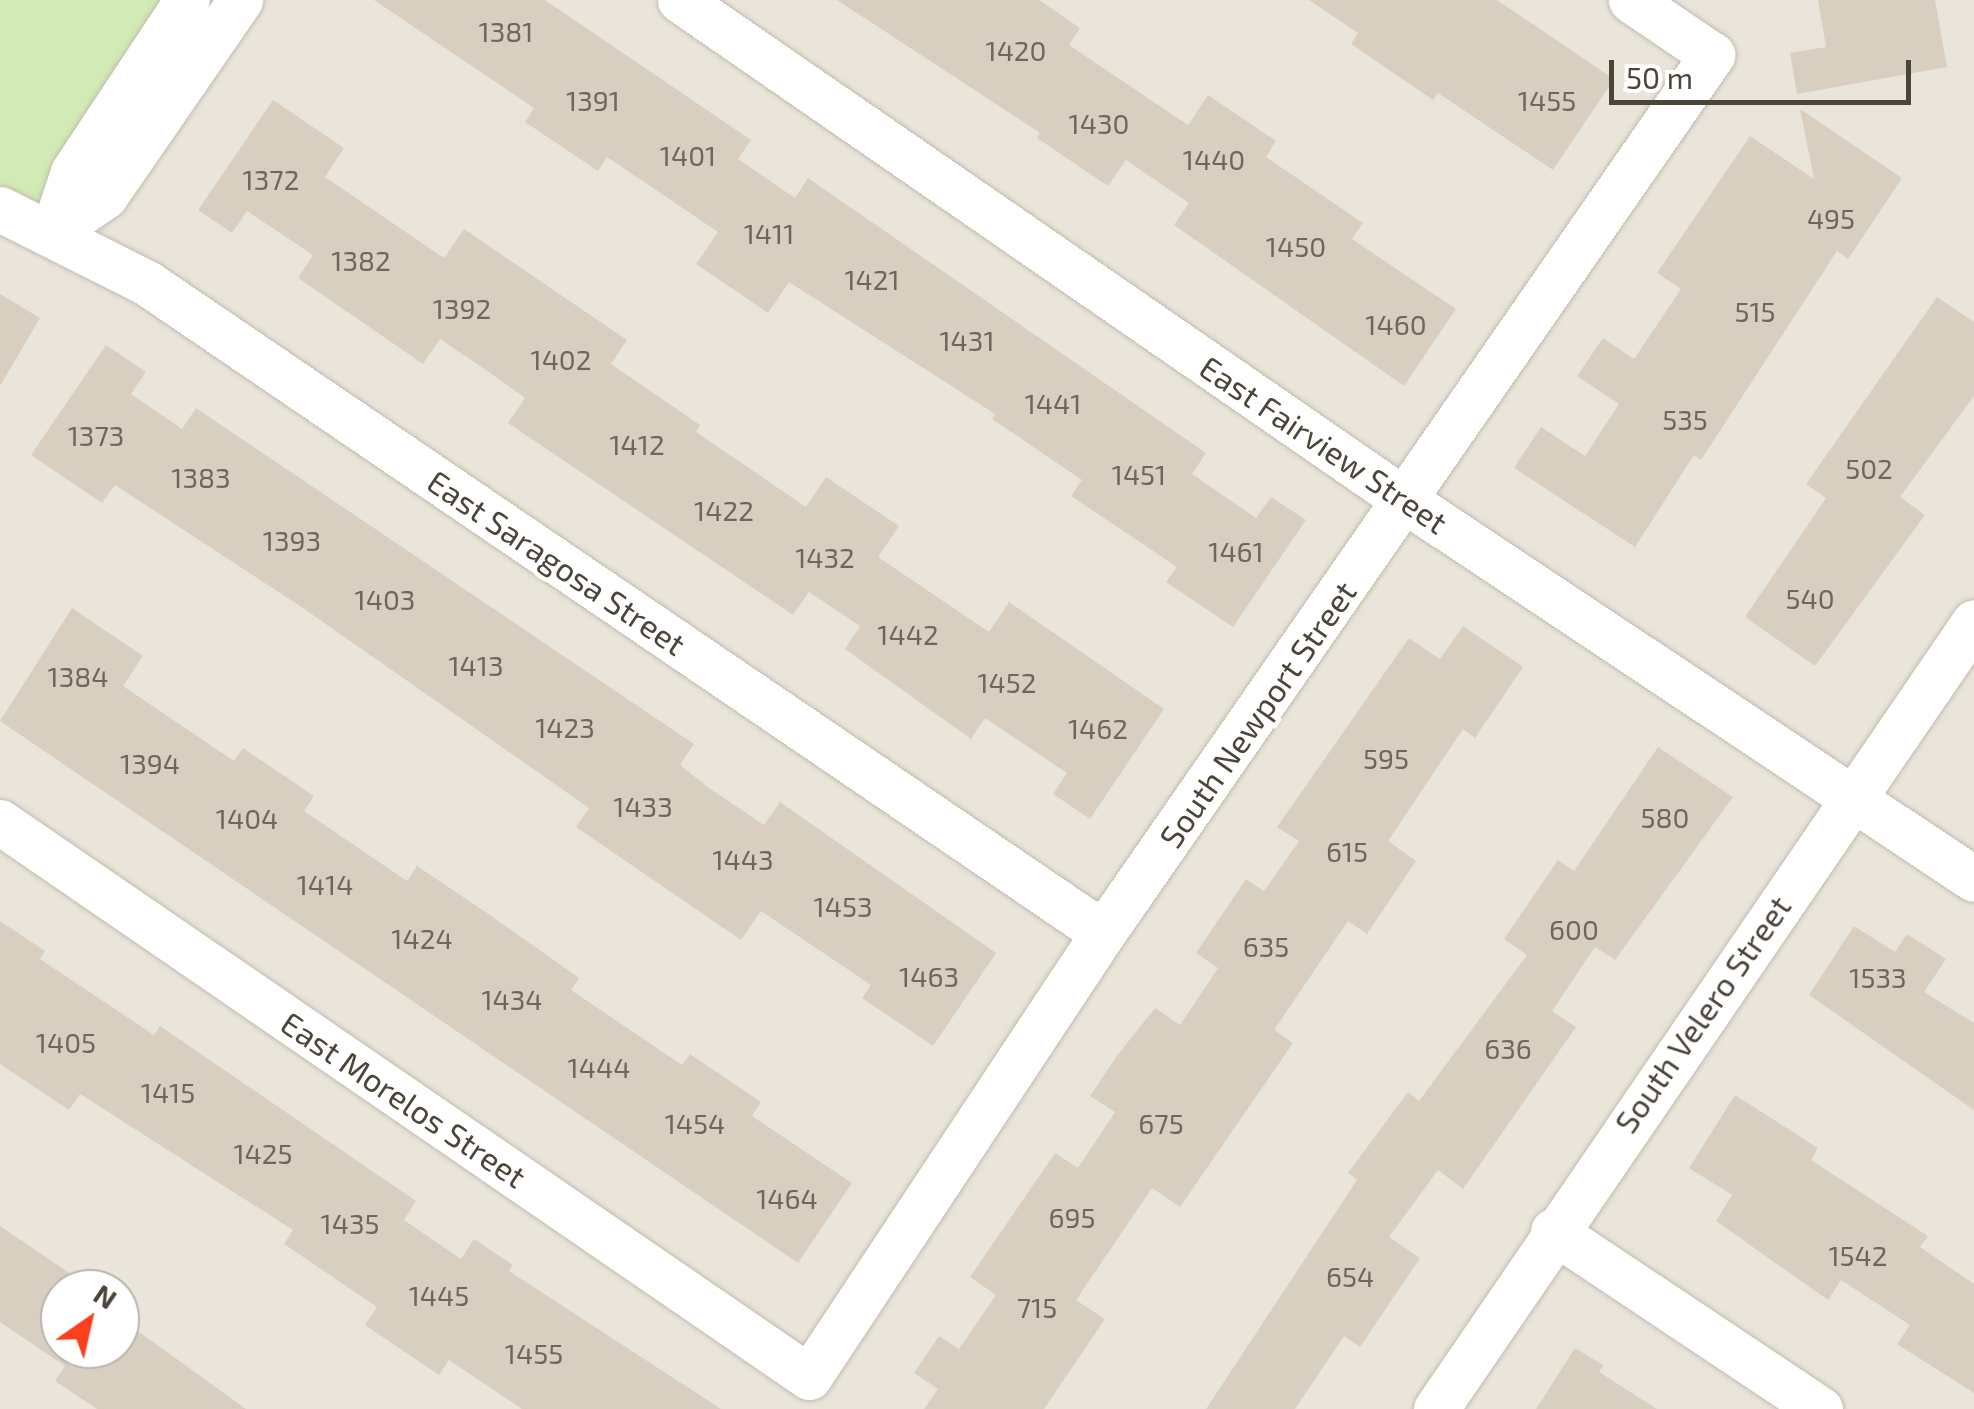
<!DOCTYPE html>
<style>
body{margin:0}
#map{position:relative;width:1974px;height:1409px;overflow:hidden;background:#f6f3ec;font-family:"Exo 2",sans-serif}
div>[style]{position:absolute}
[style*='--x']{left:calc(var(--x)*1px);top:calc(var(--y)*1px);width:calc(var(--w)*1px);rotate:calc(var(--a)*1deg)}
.residential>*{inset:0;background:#eae5da}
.green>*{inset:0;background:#d2eab5}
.building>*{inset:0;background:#d8cfc1}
.roads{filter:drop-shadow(0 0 2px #c2bbae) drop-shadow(0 0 2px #c2bbae)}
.street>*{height:45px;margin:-22.5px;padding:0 22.5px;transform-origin:22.5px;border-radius:22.5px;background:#fff}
span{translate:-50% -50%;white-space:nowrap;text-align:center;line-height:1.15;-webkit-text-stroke:9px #fff;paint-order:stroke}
.number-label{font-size:28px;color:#6e675b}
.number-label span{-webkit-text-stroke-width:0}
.street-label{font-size:32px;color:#4b4439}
.north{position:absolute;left:40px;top:1269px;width:100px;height:100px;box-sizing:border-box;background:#fff;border:2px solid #b7b4b0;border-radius:50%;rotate:34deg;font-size:28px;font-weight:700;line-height:40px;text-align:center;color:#4b4439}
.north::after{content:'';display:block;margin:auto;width:35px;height:45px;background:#fc3f1d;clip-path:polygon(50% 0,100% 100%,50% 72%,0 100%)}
.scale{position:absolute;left:1609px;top:60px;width:302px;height:45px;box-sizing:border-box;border:5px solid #4b4439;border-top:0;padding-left:12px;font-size:30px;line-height:35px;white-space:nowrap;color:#4b4439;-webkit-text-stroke:8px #fff;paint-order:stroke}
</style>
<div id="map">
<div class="residential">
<i style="clip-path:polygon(evenodd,0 0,1974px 0,1974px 1409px,0 1409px,0 0,60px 1289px,120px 1289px,120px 1349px,60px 1349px,60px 1289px)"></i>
</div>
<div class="green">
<i style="clip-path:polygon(0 0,214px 0,53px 232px,0 209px)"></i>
</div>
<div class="building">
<i style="clip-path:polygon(374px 0,545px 0,751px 140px,738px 159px,795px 198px,808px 178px,1206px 453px,1192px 474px,1256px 518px,1271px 497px,1306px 520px,1233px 627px,1166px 582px,1177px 567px,1071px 496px,1082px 480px,992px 419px,995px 414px,789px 282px,768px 313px,696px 264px,718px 232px,607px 157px,598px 171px,525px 122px,534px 108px)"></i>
<i style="clip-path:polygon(837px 0,1039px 0,1080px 28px,1069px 45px,1188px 125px,1208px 95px,1276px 141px,1266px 157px,1363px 223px,1352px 239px,1456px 309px,1404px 386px,1174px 225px,1189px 203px,1126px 160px,1108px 186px,1037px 138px,1040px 133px)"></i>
<i style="clip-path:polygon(1309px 0,1497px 0,1614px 79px,1553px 170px,1438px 93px,1433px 100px,1351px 44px,1358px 33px)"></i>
<i style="clip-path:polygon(1818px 0,1935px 0,1947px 67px,1797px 94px,1790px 53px,1826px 47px)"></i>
<i style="clip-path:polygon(273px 100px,344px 148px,325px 177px,444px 258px,464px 229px,627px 340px,611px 364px,700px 425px,696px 432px,806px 507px,826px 477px,899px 526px,878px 557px,989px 632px,1009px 602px,1164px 709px,1090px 819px,1053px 794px,1067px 773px,985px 718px,971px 739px,845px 649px,860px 626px,809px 592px,793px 615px,508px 423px,525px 398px,496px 377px,440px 339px,423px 364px,298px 278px,313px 255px,247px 211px,232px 233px,198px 210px)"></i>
<i style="clip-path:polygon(1800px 109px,1902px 178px,1848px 259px,1837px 251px,1701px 460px,1694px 455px,1635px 547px,1514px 468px,1541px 427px,1585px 456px,1619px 404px,1577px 376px,1603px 338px,1634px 359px,1681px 289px,1657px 273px,1750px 136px,1814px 179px)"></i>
<i style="clip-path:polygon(0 294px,40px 318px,0 386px)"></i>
<i style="clip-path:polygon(1937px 297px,1974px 322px,1974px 396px,1900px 497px,1925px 515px,1815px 666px,1745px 617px,1826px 498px,1806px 484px)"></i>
<i style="clip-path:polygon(106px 345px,146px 372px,131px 394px,182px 429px,196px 408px,694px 744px,680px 765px,709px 788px,764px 825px,780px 802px,996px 953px,933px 1046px,862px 998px,871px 985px,761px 911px,741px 940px,576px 827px,589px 808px,300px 606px,115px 485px,102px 503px,31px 455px)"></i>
<i style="clip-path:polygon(72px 608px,143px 656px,123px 686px,234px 761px,243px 748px,314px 796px,304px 811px,407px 881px,417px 866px,490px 915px,579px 978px,571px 990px,682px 1065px,690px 1054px,761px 1102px,752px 1116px,852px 1183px,798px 1263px,0 721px)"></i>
<i style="clip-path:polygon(1463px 626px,1523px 667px,1475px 738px,1463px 729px,1388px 841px,1416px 861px,1367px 934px,1348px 921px,1274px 1030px,1293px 1043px,1180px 1207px,1152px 1188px,1076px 1300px,1105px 1319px,1044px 1409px,924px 1409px,938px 1389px,914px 1373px,939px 1336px,959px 1349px,996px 1295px,970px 1277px,1055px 1153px,1078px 1168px,1115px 1112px,1090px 1096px,1116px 1057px,1155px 1008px,1180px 1025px,1218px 968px,1196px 953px,1246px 879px,1264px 891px,1299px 841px,1277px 827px,1409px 638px,1440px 659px)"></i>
<i style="clip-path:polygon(1658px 747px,1733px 797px,1615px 960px,1595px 947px,1552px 1011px,1576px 1027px,1463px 1189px,1438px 1170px,1389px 1237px,1420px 1258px,1360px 1347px,1344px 1336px,1295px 1409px,1206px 1409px,1357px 1180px,1348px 1173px,1408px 1092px,1419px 1101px,1527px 955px,1504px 939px,1558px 860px,1574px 871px)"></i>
<i style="clip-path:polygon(0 921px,45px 951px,40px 959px,154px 1035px,160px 1026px,416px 1201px,404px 1220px,461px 1259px,474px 1239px,513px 1265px,509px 1271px,721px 1409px,522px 1409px,449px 1360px,439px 1375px,365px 1325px,377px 1307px,284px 1244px,293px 1230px,80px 1094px,69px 1110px,0 1064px)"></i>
<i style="clip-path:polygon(1854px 926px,1895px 952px,1907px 934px,1946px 959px,1924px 992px,1974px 1023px,1974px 1110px,1809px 995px)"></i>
<i style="clip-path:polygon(1735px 1095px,1818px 1148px,1811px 1160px,1928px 1236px,1920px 1247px,1974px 1284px,1974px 1393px,1897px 1344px,1910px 1325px,1841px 1280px,1828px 1300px,1716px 1221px,1732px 1195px,1689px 1168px)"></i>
<i style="clip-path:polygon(0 1226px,81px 1281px,77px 1289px,60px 1289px,60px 1349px,120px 1349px,120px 1318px,246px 1409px,97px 1409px,55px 1381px,65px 1366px,0 1322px)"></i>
<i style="clip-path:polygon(1575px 1348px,1603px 1365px,1599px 1372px,1657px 1409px,1536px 1409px)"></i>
</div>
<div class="roads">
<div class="street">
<i style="--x:680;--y:0;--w:882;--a:34.61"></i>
<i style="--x:1406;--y:501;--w:682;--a:33.64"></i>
<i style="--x:0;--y:209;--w:165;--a:26.7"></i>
<i style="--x:147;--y:283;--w:1156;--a:34.21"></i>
<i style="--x:53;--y:232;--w:63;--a:-34.7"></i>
<i style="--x:105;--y:196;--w:238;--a:-55.4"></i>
<i style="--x:53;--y:232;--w:63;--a:-71.6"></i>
<i style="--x:73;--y:172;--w:206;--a:-56.5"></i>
<i style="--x:0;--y:822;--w:981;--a:34.45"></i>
<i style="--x:809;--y:1377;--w:533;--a:-56.49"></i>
<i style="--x:1103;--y:933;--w:1069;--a:-55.25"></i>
<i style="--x:1712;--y:55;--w:98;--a:-145.8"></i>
<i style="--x:1553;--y:1231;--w:321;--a:33.7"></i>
<i style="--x:1436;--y:1409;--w:953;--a:-55.64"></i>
</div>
</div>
<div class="number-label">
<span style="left:506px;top:31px">1381</span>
<span style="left:1016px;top:50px">1420</span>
<span style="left:593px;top:100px">1391</span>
<span style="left:1547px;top:100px">1455</span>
<span style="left:1099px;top:123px">1430</span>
<span style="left:688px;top:155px">1401</span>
<span style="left:1214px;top:159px">1440</span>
<span style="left:271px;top:179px">1372</span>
<span style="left:1831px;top:218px">495</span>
<span style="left:769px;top:233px">1411</span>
<span style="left:1296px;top:246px">1450</span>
<span style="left:361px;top:260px">1382</span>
<span style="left:872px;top:279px">1421</span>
<span style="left:462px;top:308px">1392</span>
<span style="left:1755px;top:311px">515</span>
<span style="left:1396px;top:324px">1460</span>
<span style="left:967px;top:340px">1431</span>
<span style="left:561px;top:359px">1402</span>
<span style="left:1053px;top:403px">1441</span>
<span style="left:1685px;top:419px">535</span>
<span style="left:96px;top:435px">1373</span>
<span style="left:637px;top:444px">1412</span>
<span style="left:1869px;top:468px">502</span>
<span style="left:1139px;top:474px">1451</span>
<span style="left:201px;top:477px">1383</span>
<span style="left:724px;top:510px">1422</span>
<span style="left:292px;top:540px">1393</span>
<span style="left:1236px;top:551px">1461</span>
<span style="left:825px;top:557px">1432</span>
<span style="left:1810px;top:598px">540</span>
<span style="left:385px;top:599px">1403</span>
<span style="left:908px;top:634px">1442</span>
<span style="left:476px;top:665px">1413</span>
<span style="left:78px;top:676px">1384</span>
<span style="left:1007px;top:682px">1452</span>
<span style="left:565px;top:727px">1423</span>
<span style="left:1098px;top:728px">1462</span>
<span style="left:1386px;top:758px">595</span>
<span style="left:150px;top:763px">1394</span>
<span style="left:643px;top:806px">1433</span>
<span style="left:1665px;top:817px">580</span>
<span style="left:247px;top:818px">1404</span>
<span style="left:1347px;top:851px">615</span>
<span style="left:743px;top:859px">1443</span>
<span style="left:325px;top:884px">1414</span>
<span style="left:843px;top:906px">1453</span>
<span style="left:1574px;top:929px">600</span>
<span style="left:422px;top:938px">1424</span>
<span style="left:1266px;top:946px">635</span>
<span style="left:929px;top:976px">1463</span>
<span style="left:1878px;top:977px">1533</span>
<span style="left:512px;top:999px">1434</span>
<span style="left:66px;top:1042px">1405</span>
<span style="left:1508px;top:1048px">636</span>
<span style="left:599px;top:1067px">1444</span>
<span style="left:168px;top:1092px">1415</span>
<span style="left:695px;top:1123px">1454</span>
<span style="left:1161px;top:1123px">675</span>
<span style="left:263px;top:1153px">1425</span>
<span style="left:787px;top:1198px">1464</span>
<span style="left:1072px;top:1217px">695</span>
<span style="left:350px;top:1223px">1435</span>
<span style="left:1858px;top:1255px">1542</span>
<span style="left:1350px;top:1276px">654</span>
<span style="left:439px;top:1295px">1445</span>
<span style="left:1037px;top:1307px">715</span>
<span style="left:534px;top:1353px">1455</span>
</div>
<div class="street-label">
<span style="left:1324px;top:444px;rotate:34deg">East Fairview Street</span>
<span style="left:557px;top:562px;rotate:34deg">East Saragosa Street</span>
<span style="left:1257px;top:714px;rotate:-55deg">South Newport Street</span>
<span style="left:1702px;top:1014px;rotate:-55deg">South Velero Street</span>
<span style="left:404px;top:1099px;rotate:34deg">East Morelos Street</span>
</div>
<div class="north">N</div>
<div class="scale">50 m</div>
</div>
